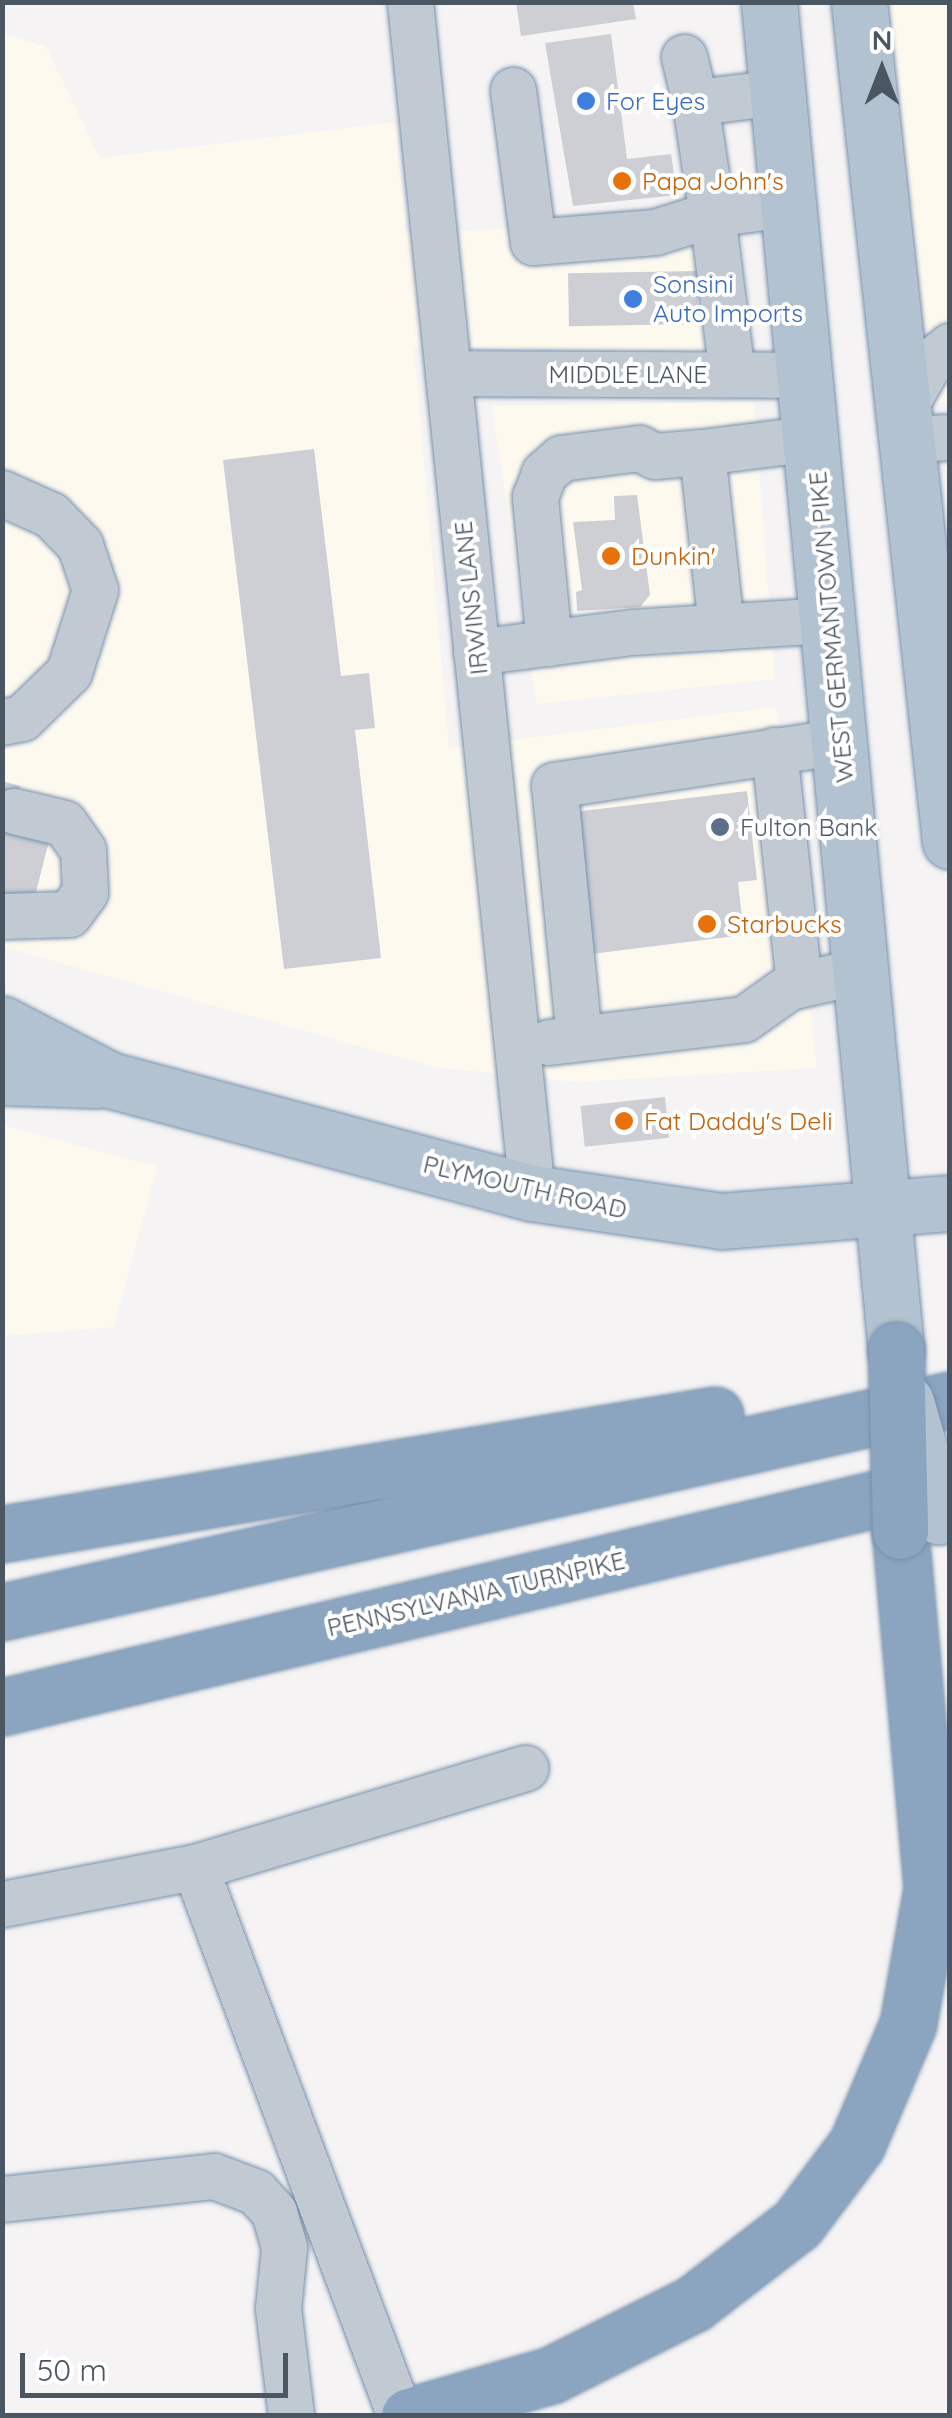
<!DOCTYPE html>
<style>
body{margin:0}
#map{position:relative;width:952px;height:2418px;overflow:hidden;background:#f5f3f3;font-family:Quicksand,sans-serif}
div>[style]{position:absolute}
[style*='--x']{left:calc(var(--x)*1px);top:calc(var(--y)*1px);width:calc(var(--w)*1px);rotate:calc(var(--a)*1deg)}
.commercial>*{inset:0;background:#fdf9ef}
.building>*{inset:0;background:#cdcfd5;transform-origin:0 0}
.roads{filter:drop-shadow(0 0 2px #7690ad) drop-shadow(0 0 2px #7690ad)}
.minor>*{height:45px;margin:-22.5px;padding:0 22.5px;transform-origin:22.5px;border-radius:22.5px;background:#c1cad2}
.major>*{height:55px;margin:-27.5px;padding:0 27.5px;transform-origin:27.5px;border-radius:27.5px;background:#b3c2d1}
.highway>*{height:55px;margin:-27.5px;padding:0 27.5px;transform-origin:27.5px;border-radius:27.5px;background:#8ba5c1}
.bridges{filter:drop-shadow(0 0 2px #7690ad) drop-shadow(0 0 2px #7690ad)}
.major-bridge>*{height:55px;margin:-27.5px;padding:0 27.5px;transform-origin:27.5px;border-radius:27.5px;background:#b3c2d1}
.highway-bridge>*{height:55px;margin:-27.5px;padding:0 27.5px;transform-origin:27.5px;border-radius:27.5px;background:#8ba5c1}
.dots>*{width:28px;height:28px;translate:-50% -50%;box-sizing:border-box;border:5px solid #fff;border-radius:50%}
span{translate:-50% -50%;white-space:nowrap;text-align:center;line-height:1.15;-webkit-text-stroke:8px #fff;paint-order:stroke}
.shop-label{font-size:25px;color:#366cbe}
.left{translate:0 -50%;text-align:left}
.food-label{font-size:25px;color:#c56008}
.street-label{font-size:25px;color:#4a5661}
.service-label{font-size:25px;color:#4e5e75}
.frame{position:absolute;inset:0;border:5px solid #4a5661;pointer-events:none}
.north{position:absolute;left:832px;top:20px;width:100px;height:100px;-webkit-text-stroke:8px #fff;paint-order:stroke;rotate:0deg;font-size:28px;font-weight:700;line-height:40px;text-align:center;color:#4a5661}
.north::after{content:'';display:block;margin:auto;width:35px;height:45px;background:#4a5661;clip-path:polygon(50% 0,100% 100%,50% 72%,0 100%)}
.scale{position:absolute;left:20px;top:2353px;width:268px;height:45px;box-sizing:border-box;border:5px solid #4a5661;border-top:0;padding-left:12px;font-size:30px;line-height:35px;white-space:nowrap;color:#4a5661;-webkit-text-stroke:8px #fff;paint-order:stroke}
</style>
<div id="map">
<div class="commercial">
<i style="clip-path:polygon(859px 3px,949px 3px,949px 402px,904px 407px)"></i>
<i style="clip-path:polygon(2px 33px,46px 47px,100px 158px,395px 122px,406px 232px,740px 223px,754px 354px,414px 347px,449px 748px,776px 707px,817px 1068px,576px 1082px,434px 1067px,3px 947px)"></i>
<i style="clip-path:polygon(754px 402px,775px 679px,536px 704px,492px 406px)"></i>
<i style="clip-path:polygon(3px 1125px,157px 1167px,114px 1327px,3px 1336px)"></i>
</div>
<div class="building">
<i style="clip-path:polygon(516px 2px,633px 2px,636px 19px,521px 36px)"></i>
<i style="clip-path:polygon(611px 34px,627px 159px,671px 154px,677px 195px,573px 206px,545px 43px)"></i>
<i style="left:697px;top:271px;width:53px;height:129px;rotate:89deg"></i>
<i style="clip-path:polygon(314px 449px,341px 676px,369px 673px,375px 728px,355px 730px,381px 958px,284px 969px,223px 460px)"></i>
<i style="clip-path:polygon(637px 495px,650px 595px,640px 607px,577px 611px,576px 592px,582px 590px,573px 522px,615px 520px,614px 496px)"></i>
<i style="clip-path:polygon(2px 781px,20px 786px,10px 826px,49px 841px,33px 904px,2px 897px)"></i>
<i style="clip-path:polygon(747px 791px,757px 880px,738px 882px,744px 935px,583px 955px,566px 813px)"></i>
<i style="left:665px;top:1097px;width:41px;height:85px;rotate:84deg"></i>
</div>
<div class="roads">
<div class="minor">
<i style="--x:410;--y:2;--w:1197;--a:84.15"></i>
<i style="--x:684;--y:57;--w:46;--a:76.3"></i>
<i style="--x:513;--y:90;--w:153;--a:82.5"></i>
<i style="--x:533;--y:242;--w:122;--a:-4.7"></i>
<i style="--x:655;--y:232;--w:60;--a:-17.5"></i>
<i style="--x:712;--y:214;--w:161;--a:82.9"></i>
<i style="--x:780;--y:92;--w:86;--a:173.3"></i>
<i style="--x:695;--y:102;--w:113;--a:81.4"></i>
<i style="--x:712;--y:214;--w:80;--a:-7.9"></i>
<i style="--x:448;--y:373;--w:359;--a:0.3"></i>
<i style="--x:904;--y:407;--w:52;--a:-60"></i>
<i style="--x:930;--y:362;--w:26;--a:-39"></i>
<i style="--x:907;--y:439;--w:43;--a:-2.7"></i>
<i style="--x:702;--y:452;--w:176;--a:83.8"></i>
<i style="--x:2;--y:493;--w:54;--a:24.2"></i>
<i style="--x:51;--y:515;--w:42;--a:46"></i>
<i style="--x:80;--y:545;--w:47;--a:71.6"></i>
<i style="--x:95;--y:590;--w:86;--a:107.6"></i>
<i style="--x:69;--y:672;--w:66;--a:135.6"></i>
<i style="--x:22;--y:718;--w:20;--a:169"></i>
<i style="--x:549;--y:643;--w:147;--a:-95.5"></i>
<i style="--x:535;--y:497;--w:26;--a:-69"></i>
<i style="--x:544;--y:473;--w:23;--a:-41"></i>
<i style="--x:561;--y:458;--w:79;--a:-7.3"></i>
<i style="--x:639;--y:448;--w:18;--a:27"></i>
<i style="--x:655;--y:456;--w:47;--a:-4.9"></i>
<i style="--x:702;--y:452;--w:113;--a:-7.1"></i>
<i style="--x:476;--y:652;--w:157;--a:-7.3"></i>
<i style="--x:632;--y:632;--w:199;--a:-3.5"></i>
<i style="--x:774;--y:750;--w:235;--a:83.9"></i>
<i style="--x:2;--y:916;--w:67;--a:-1.7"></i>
<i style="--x:69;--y:914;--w:27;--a:-54"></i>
<i style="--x:85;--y:892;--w:42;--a:-92.7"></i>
<i style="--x:83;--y:850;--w:33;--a:-125"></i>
<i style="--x:64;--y:823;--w:51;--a:-166.5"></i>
<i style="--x:579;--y:1038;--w:254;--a:-95.6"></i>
<i style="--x:554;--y:785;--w:291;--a:-8.7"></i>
<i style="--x:549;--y:1042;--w:196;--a:-6.7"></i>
<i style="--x:744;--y:1019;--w:55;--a:-35.4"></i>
<i style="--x:789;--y:987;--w:76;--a:-12.9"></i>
<i style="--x:195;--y:1867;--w:586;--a:69.52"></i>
<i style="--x:2;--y:1904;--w:197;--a:-10.9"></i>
<i style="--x:195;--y:1867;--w:345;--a:-16.7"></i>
<i style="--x:2;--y:2199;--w:213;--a:-6.2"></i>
<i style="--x:214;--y:2176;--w:45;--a:20.9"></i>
<i style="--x:256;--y:2192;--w:27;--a:48"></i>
<i style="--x:274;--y:2212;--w:37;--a:74"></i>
<i style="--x:284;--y:2248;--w:60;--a:95.7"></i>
<i style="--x:278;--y:2308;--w:109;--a:83.1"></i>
</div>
<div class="major">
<i style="--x:769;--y:2;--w:1354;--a:84.62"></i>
<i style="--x:859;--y:2;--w:844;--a:83.81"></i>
<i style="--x:2;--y:1024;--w:122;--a:27.4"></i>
<i style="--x:110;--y:1080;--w:437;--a:15"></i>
<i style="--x:532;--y:1193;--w:191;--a:8.4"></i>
<i style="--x:721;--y:1221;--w:230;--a:-4.5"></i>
<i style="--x:2;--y:1077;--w:95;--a:1.8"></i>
</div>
<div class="highway">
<i style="--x:2;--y:1534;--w:723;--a:-9.48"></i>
<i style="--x:2;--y:1612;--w:971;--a:-12.61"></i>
<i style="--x:2;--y:1707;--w:971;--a:-13.39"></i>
<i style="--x:409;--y:2416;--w:148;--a:-16.1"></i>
<i style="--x:551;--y:2375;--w:159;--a:-26.6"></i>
<i style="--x:693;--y:2304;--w:131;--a:-37.6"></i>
<i style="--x:797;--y:2224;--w:100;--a:-53.1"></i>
<i style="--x:857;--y:2144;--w:130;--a:-67"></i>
<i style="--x:908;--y:2024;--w:138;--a:-80"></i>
<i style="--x:932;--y:1888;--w:358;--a:-95.1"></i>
</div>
</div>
<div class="bridges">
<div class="major-bridge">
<i style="--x:906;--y:1402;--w:119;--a:73.9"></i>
</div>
<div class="highway-bridge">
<i style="--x:896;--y:1350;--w:181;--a:88.7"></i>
</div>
</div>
<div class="dots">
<i style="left:586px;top:101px;background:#3f7fe0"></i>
<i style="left:622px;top:181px;background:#e8710a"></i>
<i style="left:633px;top:299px;background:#3f7fe0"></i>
<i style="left:611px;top:556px;background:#e8710a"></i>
<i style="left:720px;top:827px;background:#5c6f8a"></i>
<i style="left:707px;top:924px;background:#e8710a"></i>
<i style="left:624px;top:1121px;background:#e8710a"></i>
</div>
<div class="shop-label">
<span class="left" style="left:606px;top:101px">For Eyes</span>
<span class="left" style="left:653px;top:299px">Sonsini<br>Auto Imports</span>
</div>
<div class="food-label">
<span class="left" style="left:642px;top:181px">Papa John's</span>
<span class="left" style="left:631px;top:556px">Dunkin'</span>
<span class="left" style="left:727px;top:924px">Starbucks</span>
<span class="left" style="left:644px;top:1121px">Fat Daddy's Deli</span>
</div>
<div class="street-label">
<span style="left:628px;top:374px">MIDDLE LANE</span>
<span style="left:471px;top:598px;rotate:-96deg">IRWINS LANE</span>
<span style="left:831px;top:627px;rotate:-95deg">WEST GERMANTOWN PIKE</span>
<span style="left:525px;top:1187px;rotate:13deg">PLYMOUTH ROAD</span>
<span style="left:476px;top:1594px;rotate:-13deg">PENNSYLVANIA TURNPIKE</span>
</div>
<div class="service-label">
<span class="left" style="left:740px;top:827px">Fulton Bank</span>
</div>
<div class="frame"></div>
<div class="north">N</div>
<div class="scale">50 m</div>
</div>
